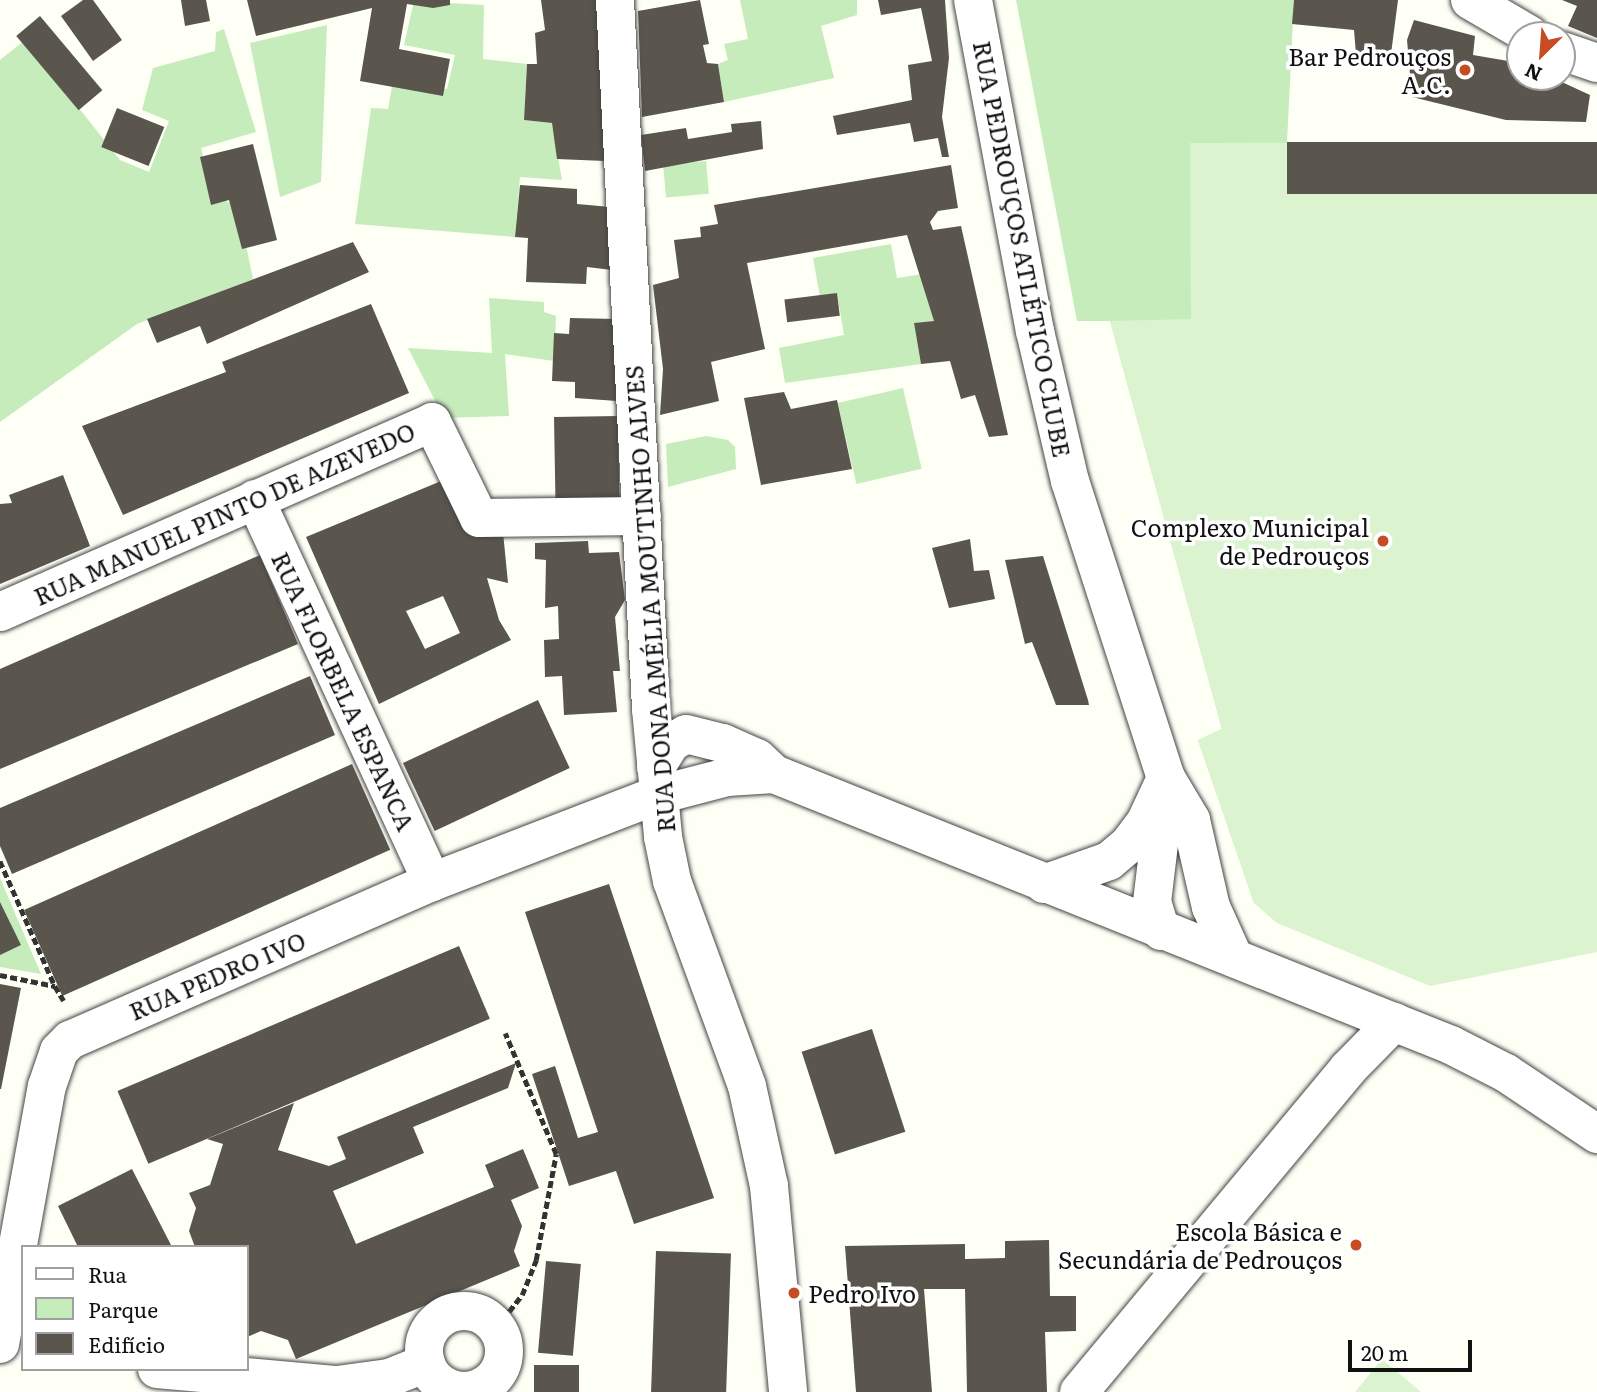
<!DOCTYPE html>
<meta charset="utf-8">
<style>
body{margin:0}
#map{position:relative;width:1597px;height:1392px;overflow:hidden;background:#fefff5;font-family:Literata,serif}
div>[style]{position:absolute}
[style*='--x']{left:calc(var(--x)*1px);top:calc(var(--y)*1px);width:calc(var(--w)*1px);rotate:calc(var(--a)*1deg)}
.green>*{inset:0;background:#c6ecbc;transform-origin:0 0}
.pitch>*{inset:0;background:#dbf3ce}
.building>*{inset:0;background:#5a564d;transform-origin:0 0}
.path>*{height:4.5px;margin-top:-2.25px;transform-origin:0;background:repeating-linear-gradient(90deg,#333 0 7px,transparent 0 10.5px)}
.roads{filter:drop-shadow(0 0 2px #444) drop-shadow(0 0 2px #444)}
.minor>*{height:38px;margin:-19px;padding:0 19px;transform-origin:19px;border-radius:19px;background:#fff}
.minor>.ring{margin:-19px;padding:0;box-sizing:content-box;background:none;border:38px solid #fff;border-radius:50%}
.dots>*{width:19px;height:19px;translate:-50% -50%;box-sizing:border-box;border:4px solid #fff;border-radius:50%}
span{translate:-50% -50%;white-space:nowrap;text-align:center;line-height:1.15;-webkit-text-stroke:7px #fff;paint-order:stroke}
.poi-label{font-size:24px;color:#111}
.right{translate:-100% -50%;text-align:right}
.left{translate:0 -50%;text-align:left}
.street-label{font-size:24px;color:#111}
.legend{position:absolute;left:21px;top:1245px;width:228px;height:126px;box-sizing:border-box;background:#fff;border:2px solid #a0a0a0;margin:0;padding:9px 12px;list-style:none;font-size:21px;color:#111}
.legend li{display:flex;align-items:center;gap:14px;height:35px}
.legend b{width:35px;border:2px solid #a0a0a0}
.north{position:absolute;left:1506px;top:21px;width:70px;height:70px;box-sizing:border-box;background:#fff;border:2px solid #a0a0a0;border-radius:50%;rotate:205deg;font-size:19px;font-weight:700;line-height:28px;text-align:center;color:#111}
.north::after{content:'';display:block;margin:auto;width:24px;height:32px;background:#c74c23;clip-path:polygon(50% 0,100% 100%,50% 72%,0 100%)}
.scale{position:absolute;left:1348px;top:1340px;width:124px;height:32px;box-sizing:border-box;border:4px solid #111;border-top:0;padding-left:9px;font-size:21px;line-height:24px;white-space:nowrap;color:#111;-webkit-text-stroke:5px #fff;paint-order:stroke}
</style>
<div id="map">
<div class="green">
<i style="clip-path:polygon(740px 0,857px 0,857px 15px,821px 26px,834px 78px,724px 102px,718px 64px,728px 60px,724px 44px,748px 39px)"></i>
<i style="clip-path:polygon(1016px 0,1294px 0,1287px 142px,1294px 194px,1319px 840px,1254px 903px,1198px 740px,1222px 729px,1110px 321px,1077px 321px)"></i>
<i style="clip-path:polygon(414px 1px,484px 5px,483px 59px,527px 64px,524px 120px,552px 123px,562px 180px,520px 177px,515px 237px,355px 224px,371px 108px,388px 109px,393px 81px,447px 89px,455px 55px,404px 45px)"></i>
<i style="clip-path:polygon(327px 25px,321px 182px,280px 197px,250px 43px)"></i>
<i style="clip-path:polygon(224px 29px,256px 132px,201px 148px,213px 196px,238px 206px,253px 279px,137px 324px,0 422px,0 60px,25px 40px,120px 160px,149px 172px,169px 121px,142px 110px,153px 68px,215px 51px,216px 32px)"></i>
<i style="left:706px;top:161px;width:33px;height:43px;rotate:85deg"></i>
<i style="clip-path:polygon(891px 244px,897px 278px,923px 274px,934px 321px,914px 323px,921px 364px,785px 383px,779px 348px,844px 335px,837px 293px,820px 297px,813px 258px)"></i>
<i style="clip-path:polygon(489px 298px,544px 302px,544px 312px,556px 316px,554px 361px,505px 354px,509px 416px,444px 418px,408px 348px,492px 353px)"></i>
<i style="left:903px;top:388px;width:83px;height:67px;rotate:77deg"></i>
<i style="clip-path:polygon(706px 436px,728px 440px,735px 447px,736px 469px,668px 487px,666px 444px)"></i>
<i style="clip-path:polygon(0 878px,41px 974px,0 967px)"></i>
</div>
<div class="pitch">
<i style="clip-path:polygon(1597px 142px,1597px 952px,1430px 986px,1277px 923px,1254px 903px,1198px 740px,1222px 729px,1110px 321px,1191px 319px,1190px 143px)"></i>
<i style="clip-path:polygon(1382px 1359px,1421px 1392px,1355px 1392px)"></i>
</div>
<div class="building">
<i style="clip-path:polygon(83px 0,93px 0,122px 40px,93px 61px,61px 16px)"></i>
<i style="clip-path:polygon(181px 0,206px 0,210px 21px,185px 26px)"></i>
<i style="clip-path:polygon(247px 0,450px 0,450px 5px,433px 8px,407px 4px,399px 49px,450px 59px,443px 96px,360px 81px,372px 8px,256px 36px)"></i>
<i style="clip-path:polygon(541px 0,597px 0,605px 161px,557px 159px,552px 123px,524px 120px,527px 64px,537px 64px,535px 33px,545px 30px)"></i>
<i style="clip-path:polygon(700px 0,709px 44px,703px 45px,707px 63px,718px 64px,724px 102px,642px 117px,638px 11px)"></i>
<i style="clip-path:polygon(878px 0,945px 0,949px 58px,942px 117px,949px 157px,942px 157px,938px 138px,914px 142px,910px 123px,837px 135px,833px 116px,912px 100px,908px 65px,932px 61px,921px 8px,881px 15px)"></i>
<i style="clip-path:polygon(1294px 0,1398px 0,1391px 54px,1371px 48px,1367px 57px,1356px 54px,1354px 30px,1292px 24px)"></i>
<i style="clip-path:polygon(1562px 0,1597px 0,1597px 38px,1568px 26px,1577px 6px)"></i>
<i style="left:40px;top:16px;width:97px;height:31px;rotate:50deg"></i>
<i style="clip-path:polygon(1414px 20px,1475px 36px,1473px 55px,1520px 63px,1520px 77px,1551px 77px,1590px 95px,1586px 122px,1506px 120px,1412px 97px,1407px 40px)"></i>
<i style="left:117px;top:108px;width:51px;height:42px;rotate:22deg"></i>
<i style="clip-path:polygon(761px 121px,763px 149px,645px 171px,641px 135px,686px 128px,688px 139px,732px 132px,731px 124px)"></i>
<i style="left:1287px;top:142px;width:310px;height:52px"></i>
<i style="clip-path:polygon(253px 144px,277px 240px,242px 249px,229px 200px,211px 205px,200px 157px)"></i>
<i style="clip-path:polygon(951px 165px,958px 208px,938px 211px,930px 222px,933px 230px,961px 226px,1008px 435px,989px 437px,975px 395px,961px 399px,950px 361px,921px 364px,914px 323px,934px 321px,907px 235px,747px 263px,765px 349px,711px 362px,719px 401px,660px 415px,663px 369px,653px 285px,679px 278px,674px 240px,701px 237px,700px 227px,718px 224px,714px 205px)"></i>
<i style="clip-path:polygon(520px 185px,577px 189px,577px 204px,611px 207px,612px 270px,587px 267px,586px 284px,526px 282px,528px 238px,515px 237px)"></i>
<i style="clip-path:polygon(353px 242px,369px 272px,207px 344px,200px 326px,157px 343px,147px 319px)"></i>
<i style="left:837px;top:293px;width:23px;height:53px;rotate:83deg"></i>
<i style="clip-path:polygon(371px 304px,409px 393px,123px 515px,82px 426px,226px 372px,222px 362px)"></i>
<i style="clip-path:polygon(570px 318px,617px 319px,617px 401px,575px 398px,575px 382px,552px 381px,554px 333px,569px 334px)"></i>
<i style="clip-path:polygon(784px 392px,791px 409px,837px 400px,852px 469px,761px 485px,744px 398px)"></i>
<i style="left:618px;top:416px;width:85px;height:64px;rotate:89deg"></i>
<i style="clip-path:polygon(63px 475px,90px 546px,0 584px,0 504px,12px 503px,9px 495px)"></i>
<i style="clip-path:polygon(evenodd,446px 479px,503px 532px,508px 583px,487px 578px,499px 620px,511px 640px,379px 704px,306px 537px,446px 479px,443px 596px,460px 633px,425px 649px,406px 611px,443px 596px)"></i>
<i style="clip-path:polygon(970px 539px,974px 571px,989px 570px,995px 599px,949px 608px,932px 548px)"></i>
<i style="clip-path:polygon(588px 541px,589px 553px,619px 552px,625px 600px,615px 617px,620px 671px,613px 671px,617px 712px,564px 715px,562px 676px,545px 677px,544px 640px,559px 639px,558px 606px,545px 608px,546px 560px,535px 559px,535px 543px)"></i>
<i style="clip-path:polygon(260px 555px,298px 644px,0 769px,0 669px)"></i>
<i style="clip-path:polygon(1043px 556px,1088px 700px,1089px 705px,1056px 705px,1032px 642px,1025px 644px,1005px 560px)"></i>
<i style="clip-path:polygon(310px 676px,335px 735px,12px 874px,0 846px,0 808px)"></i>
<i style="left:538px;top:700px;width:75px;height:149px;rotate:65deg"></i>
<i style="left:352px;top:764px;width:94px;height:359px;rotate:66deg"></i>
<i style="clip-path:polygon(609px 884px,714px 1198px,634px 1224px,616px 1171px,569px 1186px,532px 1074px,555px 1066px,578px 1138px,598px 1132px,525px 912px)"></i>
<i style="clip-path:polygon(0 902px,21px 945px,0 955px)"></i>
<i style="left:459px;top:946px;width:79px;height:371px;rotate:67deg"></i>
<i style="clip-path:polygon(0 984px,21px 988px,1px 1089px,0 1089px)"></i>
<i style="left:872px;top:1029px;width:108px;height:74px;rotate:72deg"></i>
<i style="clip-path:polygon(516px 1063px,508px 1088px,413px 1127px,424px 1153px,333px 1191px,356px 1244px,494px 1187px,485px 1165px,523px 1149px,539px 1188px,511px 1200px,522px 1226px,514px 1251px,520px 1266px,296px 1359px,288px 1340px,261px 1331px,247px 1337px,247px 1247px,195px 1247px,189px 1231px,196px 1208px,189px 1193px,210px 1185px,223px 1144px,207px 1139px,294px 1103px,278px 1150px,329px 1166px,346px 1159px,337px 1137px)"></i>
<i style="clip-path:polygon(132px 1169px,172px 1247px,78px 1247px,58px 1206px)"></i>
<i style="clip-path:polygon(1049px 1240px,1050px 1296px,1076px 1296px,1076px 1331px,1045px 1332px,1047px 1392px,967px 1392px,965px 1289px,924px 1289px,932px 1392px,856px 1392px,845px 1246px,965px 1244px,965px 1259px,1005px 1258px,1005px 1241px)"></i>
<i style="left:656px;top:1251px;width:75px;height:141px;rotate:2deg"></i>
<i style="left:546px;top:1261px;width:35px;height:92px;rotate:5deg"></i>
<i style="left:534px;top:1365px;width:45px;height:27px"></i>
</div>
<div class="path">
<i style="--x:0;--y:861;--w:137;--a:66.3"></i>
<i style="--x:0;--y:975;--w:56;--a:11.3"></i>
<i style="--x:55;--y:986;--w:17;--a:59"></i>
<i style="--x:496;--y:1328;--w:42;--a:-51.8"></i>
<i style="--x:522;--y:1295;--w:38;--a:-68"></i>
<i style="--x:536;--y:1260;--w:108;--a:-79.3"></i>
<i style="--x:556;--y:1154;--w:131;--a:-112.9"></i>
</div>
<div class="roads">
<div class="minor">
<i style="--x:615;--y:0;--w:710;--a:87.09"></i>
<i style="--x:651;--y:709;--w:129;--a:84.6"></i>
<i style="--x:663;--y:837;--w:45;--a:78.4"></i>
<i style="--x:672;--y:881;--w:218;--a:69.9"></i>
<i style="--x:747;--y:1086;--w:102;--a:77.6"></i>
<i style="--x:769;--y:1186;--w:207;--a:84.7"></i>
<i style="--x:973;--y:0;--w:337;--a:79.4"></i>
<i style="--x:1035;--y:331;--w:154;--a:76.9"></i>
<i style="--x:1070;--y:481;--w:312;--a:72.1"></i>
<i style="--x:1166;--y:778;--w:49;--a:59.2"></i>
<i style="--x:1191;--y:820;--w:89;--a:77.1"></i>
<i style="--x:1211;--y:907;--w:56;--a:65.7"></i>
<i style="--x:1470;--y:0;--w:69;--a:30.3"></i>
<i style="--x:1562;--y:51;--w:37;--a:19"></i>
<i style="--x:255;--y:499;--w:422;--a:65.2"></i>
<i style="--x:0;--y:612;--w:472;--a:-23.7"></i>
<i style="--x:432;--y:422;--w:107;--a:63.9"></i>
<i style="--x:479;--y:518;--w:163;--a:-0.7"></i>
<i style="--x:656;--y:767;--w:28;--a:-58"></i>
<i style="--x:671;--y:743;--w:17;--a:-31"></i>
<i style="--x:686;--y:734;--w:38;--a:14"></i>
<i style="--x:723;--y:743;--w:37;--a:24"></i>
<i style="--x:757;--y:758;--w:23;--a:43"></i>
<i style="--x:774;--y:774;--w:729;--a:21.82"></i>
<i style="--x:1451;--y:1045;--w:62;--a:27"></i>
<i style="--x:1506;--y:1073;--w:110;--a:33.8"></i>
<i style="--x:1044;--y:884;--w:69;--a:-19.5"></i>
<i style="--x:1109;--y:861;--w:26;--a:-40"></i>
<i style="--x:1129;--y:844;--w:26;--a:-53"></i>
<i style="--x:1145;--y:823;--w:50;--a:-65"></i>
<i style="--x:1161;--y:931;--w:30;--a:-107"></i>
<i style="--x:1152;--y:902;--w:109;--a:-83.1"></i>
<i class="ring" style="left:424px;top:1311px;width:42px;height:42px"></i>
<i style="--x:0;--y:1344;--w:262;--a:-79.7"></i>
<i style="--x:47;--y:1086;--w:37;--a:-71"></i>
<i style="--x:59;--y:1051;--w:16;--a:-45"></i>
<i style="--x:70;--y:1040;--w:395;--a:-23.6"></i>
<i style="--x:432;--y:882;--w:242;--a:-21.1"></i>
<i style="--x:658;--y:795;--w:71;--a:-14.6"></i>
<i style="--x:727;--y:777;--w:47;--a:-3.7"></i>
<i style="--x:157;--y:1369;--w:181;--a:5.1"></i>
<i style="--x:337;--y:1385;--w:52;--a:-7.7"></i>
<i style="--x:389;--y:1378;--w:40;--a:-22"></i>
<i style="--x:1079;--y:1392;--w:420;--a:-50.2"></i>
<i style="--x:1348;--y:1069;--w:66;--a:-45.6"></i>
</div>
</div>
<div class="dots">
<i style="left:1465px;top:70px;background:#c74c23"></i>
<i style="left:1383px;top:541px;background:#c74c23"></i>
<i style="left:1356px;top:1245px;background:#c74c23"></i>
<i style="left:794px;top:1293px;background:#c74c23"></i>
</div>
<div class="poi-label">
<span class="right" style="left:1451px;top:70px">Bar Pedrouços<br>A.C.</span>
<span class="right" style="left:1369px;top:541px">Complexo Municipal<br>de Pedrouços</span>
<span class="right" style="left:1342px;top:1245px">Escola Básica e<br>Secundária de Pedrouços</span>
<span class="left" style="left:808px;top:1293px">Pedro Ivo</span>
</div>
<div class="street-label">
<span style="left:1023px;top:249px;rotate:79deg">RUA PEDROUÇOS ATLÉTICO CLUBE</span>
<span style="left:224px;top:513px;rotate:-24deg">RUA MANUEL PINTO DE AZEVEDO</span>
<span style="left:649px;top:599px;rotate:-94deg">RUA DONA AMÉLIA MOUTINHO ALVES</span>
<span style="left:344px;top:691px;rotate:65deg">RUA FLORBELA ESPANCA</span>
<span style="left:217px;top:975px;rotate:-23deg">RUA PEDRO IVO</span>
</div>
<ul class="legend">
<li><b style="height:9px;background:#fff"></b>Rua</li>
<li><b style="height:19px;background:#c6ecbc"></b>Parque</li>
<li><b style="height:19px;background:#5a564d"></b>Edifício</li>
</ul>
<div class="north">N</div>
<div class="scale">20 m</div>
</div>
